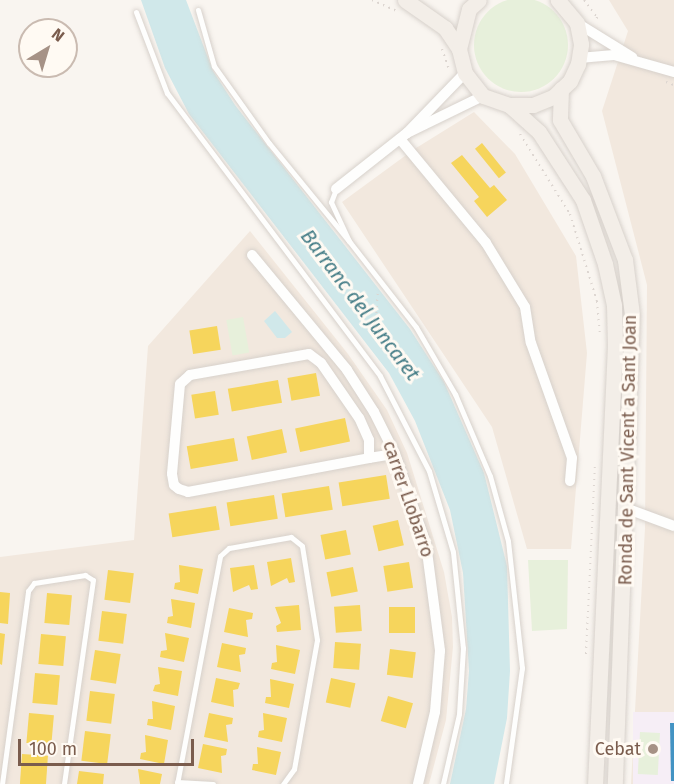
<!DOCTYPE html>
<style>
body{margin:0}
#map{position:relative;width:674px;height:784px;overflow:hidden;background:#f9f5f0;font-family:"Fira Sans",sans-serif}
div>[style]{position:absolute}
[style*='--x']{left:calc(var(--x)*1px);top:calc(var(--y)*1px);width:calc(var(--w)*1px);rotate:calc(var(--a)*1deg)}
.residential>*{inset:0;background:#f2e8de}
.education>*{inset:0;background:#f6eef6;transform-origin:0 0}
.green>*{inset:0;background:#e7f0db;transform-origin:0 0}
.round{border-radius:50%}
.water>*{inset:0;background:#d0e8ea}
.homes>*{inset:0;background:#f6d55c;transform-origin:0 0}
.schools>*{inset:0;background:#4393c3}
.path>*{height:2px;margin-top:-1px;transform-origin:0;background:repeating-linear-gradient(90deg,#dcd5d0 0 1.5px,transparent 0 6px)}
.roads{filter:drop-shadow(0 0 2px #d7d1cb) drop-shadow(0 0 2px #d7d1cb)}
.service>*{height:5px;margin:-2.5px;padding:0 2.5px;transform-origin:2.5px;border-radius:2.5px;background:#fefefd}
.minor>*{height:10px;margin:-5px;padding:0 5px;transform-origin:5px;border-radius:5px;background:#fefefd}
.primary>*{height:15px;margin:-7.5px;padding:0 7.5px;transform-origin:7.5px;border-radius:7.5px;background:#f3eee8}
.dots>*{width:16px;height:16px;translate:-50% -50%;box-sizing:border-box;border:3px solid #fffaf3;border-radius:50%}
span{translate:-50% -50%;white-space:nowrap;text-align:center;line-height:1.15;-webkit-text-stroke:6px #fffaf3;paint-order:stroke}
.street-label{font-size:18px;color:#7a5c4d}
.poi-label{font-size:18px;color:#7a5c4d}
.right{translate:-100% -50%;text-align:right}
.water-label{font-size:20px;color:#437c86;font-style:italic}
.north{position:absolute;left:18px;top:18px;width:60px;height:60px;box-sizing:border-box;background:#fffaf3;border:2px solid #cabbb1;border-radius:50%;rotate:38deg;font-size:16px;font-weight:700;line-height:24px;text-align:center;color:#7a5c4d}
.north::after{content:'';display:block;margin:auto;width:21px;height:27px;background:#a69286;clip-path:polygon(50% 0,100% 100%,50% 72%,0 100%)}
.scale{position:absolute;left:18px;top:739px;width:176px;height:27px;box-sizing:border-box;border:3px solid #7a5c4d;border-top:0;padding-left:8px;font-size:18px;line-height:21px;white-space:nowrap;color:#7a5c4d;-webkit-text-stroke:4px #fffaf3;paint-order:stroke}
</style>
<div id="map">
<div class="residential">
<i style="clip-path:polygon(609px 0,674px 0,674px 784px,631px 784px,645px 528px,647px 285px,602px 111px,628px 31px)"></i>
<i style="clip-path:polygon(474px 112px,515px 154px,576px 256px,587px 353px,571px 549px,527px 549px,492px 427px,342px 202px,413px 150px)"></i>
<i style="clip-path:polygon(250px 231px,348px 354px,387px 410px,407px 453px,444px 572px,452px 617px,453px 647px,446px 720px,429px 784px,0 784px,0 557px,134px 540px,148px 346px)"></i>
</div>
<div class="education">
<i style="left:674px;top:712px;width:72px;height:41px;rotate:90deg"></i>
</div>
<div class="green">
<i class="round" style="left:474px;top:-2px;width:94px;height:94px"></i>
<i style="left:243px;top:317px;width:36px;height:17px;rotate:80deg"></i>
<i style="clip-path:polygon(528px 560px,568px 560px,567px 629px,532px 631px)"></i>
<i style="left:640px;top:732px;width:20px;height:42px;rotate:3deg"></i>
</div>
<div class="water">
<i style="clip-path:polygon(141px 0,186px 0,213px 71px,235px 105px,410px 329px,444px 382px,484px 473px,507px 566px,510px 671px,507px 718px,494px 784px,450px 784px,466px 709px,469px 671px,463px 573px,450px 510px,415px 421px,389px 373px,189px 114px,165px 68px)"></i>
<i style="clip-path:polygon(275px 311px,292px 332px,285px 338px,277px 338px,264px 321px)"></i>
</div>
<div class="homes">
<i style="left:482px;top:143px;width:38px;height:9px;rotate:51deg"></i>
<i style="clip-path:polygon(462px 155px,490px 188px,494px 185px,507px 200px,487px 217px,474px 201px,479px 197px,451px 163px)"></i>
<i style="left:217px;top:326px;width:24px;height:28px;rotate:81deg"></i>
<i style="left:316px;top:373px;width:23px;height:29px;rotate:80deg"></i>
<i style="left:278px;top:380px;width:23px;height:51px;rotate:80deg"></i>
<i style="left:215px;top:391px;width:24px;height:24px;rotate:81deg"></i>
<i style="left:345px;top:418px;width:24px;height:51px;rotate:78deg"></i>
<i style="left:282px;top:429px;width:24px;height:36px;rotate:78deg"></i>
<i style="left:234px;top:438px;width:23px;height:48px;rotate:80deg"></i>
<i style="left:386px;top:475px;width:24px;height:48px;rotate:81deg"></i>
<i style="left:329px;top:486px;width:24px;height:48px;rotate:81deg"></i>
<i style="left:274px;top:495px;width:24px;height:48px;rotate:81deg"></i>
<i style="left:216px;top:506px;width:24px;height:48px;rotate:81deg"></i>
<i style="left:398px;top:520px;width:26px;height:26px;rotate:77deg"></i>
<i style="left:346px;top:530px;width:25px;height:26px;rotate:79deg"></i>
<i style="clip-path:polygon(291px 558px,295px 582px,289px 583px,287px 578px,271px 586px,267px 562px)"></i>
<i style="left:409px;top:562px;width:26px;height:26px;rotate:81deg"></i>
<i style="clip-path:polygon(179px 565px,203px 569px,198px 594px,174px 589px,175px 583px,180px 582px)"></i>
<i style="clip-path:polygon(254px 565px,258px 589px,251px 590px,249px 585px,233px 592px,230px 568px)"></i>
<i style="left:353px;top:567px;width:25px;height:27px;rotate:79deg"></i>
<i style="left:108px;top:570px;width:26px;height:30px;rotate:7deg"></i>
<i style="clip-path:polygon(0 592px,10px 593px,8px 624px,0 623px)"></i>
<i style="left:47px;top:593px;width:25px;height:30px;rotate:5deg"></i>
<i style="clip-path:polygon(171px 599px,195px 603px,191px 628px,167px 623px,168px 617px,173px 616px)"></i>
<i style="clip-path:polygon(299px 605px,301px 630px,277px 632px,276px 626px,281px 623px,275px 607px)"></i>
<i style="left:360px;top:605px;width:26px;height:26px;rotate:86deg"></i>
<i style="left:389px;top:607px;width:26px;height:26px"></i>
<i style="clip-path:polygon(229px 608px,253px 613px,252px 619px,246px 620px,248px 637px,224px 632px)"></i>
<i style="left:102px;top:611px;width:25px;height:30px;rotate:7deg"></i>
<i style="clip-path:polygon(0 633px,5px 634px,2px 665px,0 664px)"></i>
<i style="clip-path:polygon(165px 633px,189px 638px,184px 662px,160px 657px,161px 651px,167px 650px)"></i>
<i style="left:41px;top:634px;width:25px;height:30px;rotate:5deg"></i>
<i style="left:335px;top:642px;width:26px;height:26px;rotate:4deg"></i>
<i style="clip-path:polygon(222px 643px,246px 648px,245px 654px,239px 655px,241px 672px,217px 667px)"></i>
<i style="clip-path:polygon(276px 645px,300px 650px,295px 674px,271px 669px,272px 663px,277px 662px)"></i>
<i style="left:390px;top:649px;width:26px;height:26px;rotate:7deg"></i>
<i style="left:95px;top:650px;width:26px;height:30px;rotate:9deg"></i>
<i style="clip-path:polygon(158px 667px,182px 671px,178px 696px,153px 691px,155px 685px,160px 684px)"></i>
<i style="left:35px;top:673px;width:25px;height:30px;rotate:5deg"></i>
<i style="clip-path:polygon(216px 678px,240px 683px,238px 689px,233px 690px,234px 707px,211px 702px)"></i>
<i style="left:331px;top:678px;width:25px;height:25px;rotate:12deg"></i>
<i style="clip-path:polygon(270px 679px,294px 684px,289px 708px,265px 703px,266px 697px,271px 697px)"></i>
<i style="left:90px;top:691px;width:25px;height:30px;rotate:7deg"></i>
<i style="left:388px;top:696px;width:26px;height:26px;rotate:16deg"></i>
<i style="clip-path:polygon(152px 701px,175px 706px,171px 730px,147px 725px,148px 719px,153px 719px)"></i>
<i style="left:29px;top:713px;width:25px;height:30px;rotate:5deg"></i>
<i style="clip-path:polygon(209px 713px,233px 718px,232px 724px,226px 725px,228px 742px,204px 737px)"></i>
<i style="clip-path:polygon(263px 713px,287px 718px,282px 742px,258px 737px,259px 731px,264px 730px)"></i>
<i style="left:85px;top:731px;width:26px;height:30px;rotate:7deg"></i>
<i style="clip-path:polygon(145px 735px,168px 740px,164px 764px,140px 759px,141px 753px,146px 752px)"></i>
<i style="clip-path:polygon(203px 744px,227px 749px,226px 755px,221px 756px,222px 773px,198px 768px)"></i>
<i style="clip-path:polygon(257px 747px,281px 752px,276px 775px,252px 770px,253px 764px,258px 764px)"></i>
<i style="left:22px;top:754px;width:26px;height:30px;rotate:4deg"></i>
<i style="clip-path:polygon(138px 769px,162px 774px,160px 784px,140px 784px)"></i>
<i style="clip-path:polygon(79px 771px,104px 774px,103px 784px,77px 784px)"></i>
</div>
<div class="schools">
<i style="clip-path:polygon(670px 723px,674px 723px,674px 781px,671px 781px)"></i>
</div>
<div class="path">
<i style="--x:372;--y:0;--w:27;--a:24"></i>
<i style="--x:584;--y:0;--w:21;--a:53"></i>
<i style="--x:597;--y:17;--w:5;--a:101"></i>
<i style="--x:442;--y:49;--w:21;--a:71"></i>
<i style="--x:666;--y:82;--w:9;--a:21"></i>
<i style="--x:520;--y:134;--w:94;--a:58"></i>
<i style="--x:570;--y:214;--w:91;--a:72.8"></i>
<i style="--x:597;--y:301;--w:33;--a:85"></i>
<i style="--x:376;--y:319;--w:26;--a:-86"></i>
<i style="--x:586;--y:654;--w:189;--a:-87.3"></i>
</div>
<div class="roads">
<div class="service">
<i style="--x:198;--y:10;--w:58;--a:74.1"></i>
<i style="--x:214;--y:66;--w:95;--a:54.5"></i>
<i style="--x:269;--y:143;--w:127;--a:50.8"></i>
<i style="--x:349;--y:241;--w:43;--a:-114.8"></i>
<i style="--x:331;--y:202;--w:14;--a:-69"></i>
<i style="--x:136;--y:12;--w:87;--a:69.1"></i>
<i style="--x:167;--y:93;--w:354;--a:53"></i>
<i style="--x:380;--y:376;--w:107;--a:62.7"></i>
<i style="--x:429;--y:471;--w:84;--a:73.5"></i>
<i style="--x:453;--y:552;--w:97;--a:84.1"></i>
<i style="--x:463;--y:648;--w:66;--a:93.5"></i>
<i style="--x:459;--y:714;--w:72;--a:102.9"></i>
<i style="--x:349;--y:241;--w:109;--a:52.1"></i>
<i style="--x:416;--y:327;--w:78;--a:59.8"></i>
<i style="--x:455;--y:394;--w:89;--a:66.9"></i>
<i style="--x:490;--y:476;--w:67;--a:74.5"></i>
<i style="--x:508;--y:541;--w:128;--a:83.7"></i>
<i style="--x:522;--y:668;--w:117;--a:97.9"></i>
<i style="--x:177;--y:782;--w:36;--a:3"></i>
<i style="--x:2;--y:784;--w:195;--a:-82.3"></i>
<i style="--x:28;--y:591;--w:10;--a:-53"></i>
<i style="--x:34;--y:583;--w:52;--a:-8.9"></i>
<i style="--x:85;--y:575;--w:9;--a:32"></i>
<i style="--x:93;--y:580;--w:206;--a:98.1"></i>
<i style="--x:177;--y:784;--w:232;--a:-79.3"></i>
<i style="--x:220;--y:556;--w:12;--a:-42"></i>
<i style="--x:229;--y:548;--w:63;--a:-10.1"></i>
<i style="--x:291;--y:537;--w:14;--a:39"></i>
<i style="--x:302;--y:546;--w:95;--a:80.9"></i>
<i style="--x:317;--y:640;--w:131;--a:100.1"></i>
<i style="--x:294;--y:769;--w:19;--a:126"></i>
</div>
<div class="minor">
<i style="--x:577;--y:23;--w:65;--a:31.7"></i>
<i style="--x:579;--y:58;--w:35;--a:-5"></i>
<i style="--x:614;--y:55;--w:62;--a:15.8"></i>
<i style="--x:407;--y:133;--w:85;--a:-26"></i>
<i style="--x:400;--y:139;--w:135;--a:50.4"></i>
<i style="--x:486;--y:243;--w:75;--a:58.6"></i>
<i style="--x:525;--y:307;--w:36;--a:81"></i>
<i style="--x:531;--y:343;--w:122;--a:70.4"></i>
<i style="--x:572;--y:458;--w:23;--a:95"></i>
<i style="--x:336;--y:189;--w:90;--a:-38.3"></i>
<i style="--x:407;--y:133;--w:83;--a:-46"></i>
<i style="--x:252;--y:255;--w:149;--a:50.4"></i>
<i style="--x:347;--y:370;--w:50;--a:57.3"></i>
<i style="--x:374;--y:412;--w:47;--a:63.4"></i>
<i style="--x:395;--y:454;--w:95;--a:71"></i>
<i style="--x:426;--y:544;--w:108;--a:82.5"></i>
<i style="--x:440;--y:651;--w:61;--a:94.7"></i>
<i style="--x:435;--y:712;--w:74;--a:103.3"></i>
<i style="--x:369;--y:458;--w:18;--a:-90"></i>
<i style="--x:369;--y:440;--w:24;--a:-114"></i>
<i style="--x:359;--y:418;--w:67;--a:-124.6"></i>
<i style="--x:321;--y:363;--w:15;--a:-143"></i>
<i style="--x:309;--y:354;--w:121;--a:170"></i>
<i style="--x:190;--y:375;--w:13;--a:138"></i>
<i style="--x:180;--y:384;--w:90;--a:95.1"></i>
<i style="--x:172;--y:474;--w:11;--a:80"></i>
<i style="--x:174;--y:485;--w:6;--a:39"></i>
<i style="--x:179;--y:489;--w:9;--a:18"></i>
<i style="--x:188;--y:492;--w:184;--a:-10.6"></i>
<i style="--x:369;--y:458;--w:26;--a:-9"></i>
<i style="--x:628;--y:509;--w:49;--a:20.3"></i>
</div>
<div class="primary">
<i style="--x:405;--y:0;--w:49;--a:35"></i>
<i style="--x:445;--y:28;--w:25;--a:56"></i>
<i style="--x:459;--y:49;--w:25;--a:76"></i>
<i style="--x:465;--y:73;--w:29;--a:52"></i>
<i style="--x:483;--y:96;--w:28;--a:19"></i>
<i style="--x:509;--y:105;--w:40;--a:42"></i>
<i style="--x:539;--y:132;--w:81;--a:57.1"></i>
<i style="--x:583;--y:200;--w:68;--a:71"></i>
<i style="--x:605;--y:264;--w:42;--a:77.6"></i>
<i style="--x:614;--y:305;--w:40;--a:88.6"></i>
<i style="--x:615;--y:345;--w:439;--a:92.6"></i>
<i style="--x:459;--y:49;--w:41;--a:-76"></i>
<i style="--x:469;--y:9;--w:13;--a:-42"></i>
<i style="--x:561;--y:89;--w:31;--a:92"></i>
<i style="--x:560;--y:120;--w:65;--a:59.5"></i>
<i style="--x:593;--y:176;--w:90;--a:69.1"></i>
<i style="--x:625;--y:260;--w:55;--a:82.7"></i>
<i style="--x:632;--y:315;--w:469;--a:92.1"></i>
<i style="--x:509;--y:105;--w:24;--a:0"></i>
<i style="--x:533;--y:105;--w:22;--a:-22"></i>
<i style="--x:553;--y:97;--w:23;--a:-43"></i>
<i style="--x:570;--y:81;--w:19;--a:-65"></i>
<i style="--x:578;--y:64;--w:20;--a:-81"></i>
<i style="--x:581;--y:44;--w:21;--a:-101"></i>
<i style="--x:577;--y:23;--w:30;--a:-130"></i>
</div>
</div>
<div class="dots">
<i style="left:653px;top:749px;background:#a69286"></i>
</div>
<div class="street-label">
<span style="left:628px;top:450px;rotate:-89deg">Ronda de Sant Vicent a Sant Joan</span>
<span style="left:408px;top:499px;rotate:71deg">carrer Llobarro</span>
</div>
<div class="poi-label">
<span class="right" style="left:641px;top:749px">Cebat</span>
</div>
<div class="water-label">
<span style="left:360px;top:305px;rotate:53deg">Barranc del Juncaret</span>
</div>
<div class="north">N</div>
<div class="scale">100 m</div>
</div>
